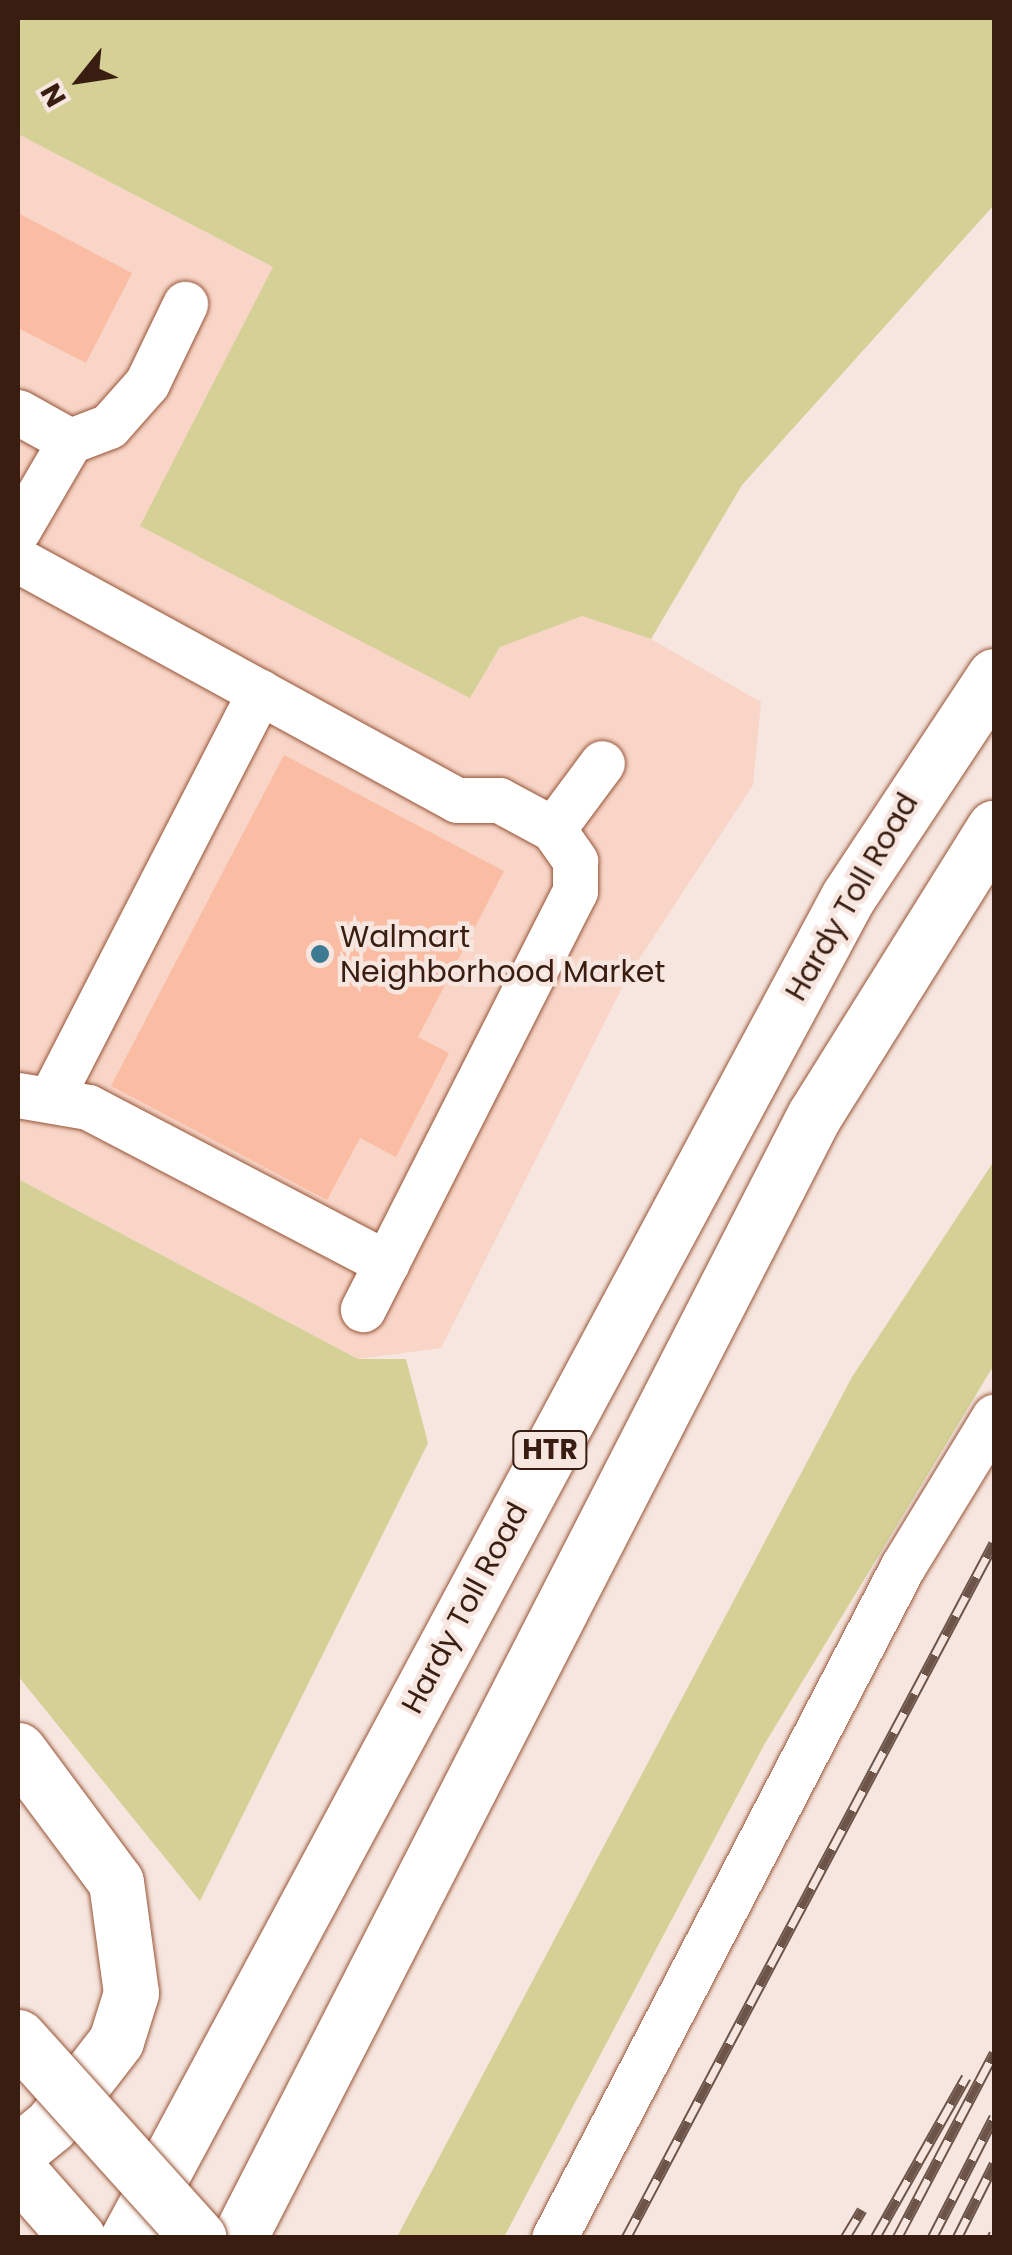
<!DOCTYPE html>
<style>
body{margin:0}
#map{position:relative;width:1012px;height:2255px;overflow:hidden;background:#f6e6df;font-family:Poppins,sans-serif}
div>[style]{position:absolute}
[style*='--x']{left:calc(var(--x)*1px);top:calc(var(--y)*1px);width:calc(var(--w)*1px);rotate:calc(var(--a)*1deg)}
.built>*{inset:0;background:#f8d5c7}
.green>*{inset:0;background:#d4d096}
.building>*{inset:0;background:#fabda3}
.roads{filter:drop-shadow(0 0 2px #975436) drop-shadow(0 0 2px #975436)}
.minor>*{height:45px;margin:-22.5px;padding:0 22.5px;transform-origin:22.5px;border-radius:22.5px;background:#fff}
.major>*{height:55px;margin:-27.5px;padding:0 27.5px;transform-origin:27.5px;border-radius:27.5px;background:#fff}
.highway>*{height:55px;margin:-27.5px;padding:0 27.5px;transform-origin:27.5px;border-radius:27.5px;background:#fff}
.rail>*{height:11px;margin-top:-5.5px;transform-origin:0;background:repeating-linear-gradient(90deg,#f6e6df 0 22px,#6d5449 0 44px);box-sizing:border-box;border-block:2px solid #6d5449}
.bridges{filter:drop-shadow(0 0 2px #975436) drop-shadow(0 0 2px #975436)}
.major-bridge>*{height:55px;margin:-27.5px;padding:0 27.5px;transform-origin:27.5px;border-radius:27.5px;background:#fff}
.dots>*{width:28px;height:28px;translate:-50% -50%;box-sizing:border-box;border:5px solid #f6e6df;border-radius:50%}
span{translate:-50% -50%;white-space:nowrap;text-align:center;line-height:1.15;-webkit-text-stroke:9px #f6e6df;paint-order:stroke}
.shield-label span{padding:2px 8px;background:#f6e6df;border:2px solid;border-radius:8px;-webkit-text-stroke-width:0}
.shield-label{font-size:28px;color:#391d10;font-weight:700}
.street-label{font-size:30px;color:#391d10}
.poi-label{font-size:30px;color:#391d10}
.left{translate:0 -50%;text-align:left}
.frame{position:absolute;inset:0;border:20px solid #391d10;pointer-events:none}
.north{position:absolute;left:30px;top:30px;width:100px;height:100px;-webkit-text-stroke:8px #f6e6df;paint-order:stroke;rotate:240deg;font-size:28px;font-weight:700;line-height:40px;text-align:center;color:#391d10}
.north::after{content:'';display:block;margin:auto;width:35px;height:45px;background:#391d10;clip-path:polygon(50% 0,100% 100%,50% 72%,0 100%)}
</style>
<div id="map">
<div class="built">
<i style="clip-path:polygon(18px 134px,273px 267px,470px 697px,500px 647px,582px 616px,651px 639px,761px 702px,753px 785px,628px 976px,441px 1348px,358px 1359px,18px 1179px)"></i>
</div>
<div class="green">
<i style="clip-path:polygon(18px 18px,994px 18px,994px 205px,742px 485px,651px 639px,582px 616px,500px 647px,470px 698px,140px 526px,273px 267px,18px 134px)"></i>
<i style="clip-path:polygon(994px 1161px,994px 1365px,764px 1745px,504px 2237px,397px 2237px,852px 1377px)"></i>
<i style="clip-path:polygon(18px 1179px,358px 1359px,406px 1359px,428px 1443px,200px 1901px,18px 1676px)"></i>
</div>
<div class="building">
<i style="clip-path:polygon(18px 213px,132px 273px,86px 363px,18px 328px)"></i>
<i style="clip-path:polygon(284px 755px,504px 871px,418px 1037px,449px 1053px,396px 1157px,360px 1138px,327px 1200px,111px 1086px)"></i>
</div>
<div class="roads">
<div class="minor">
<i style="--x:18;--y:412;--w:60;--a:29.1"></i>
<i style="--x:70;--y:441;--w:103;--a:120.3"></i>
<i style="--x:70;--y:441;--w:42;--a:-21"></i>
<i style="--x:109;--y:426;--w:57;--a:-48.5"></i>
<i style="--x:147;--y:383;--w:88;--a:-64.3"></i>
<i style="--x:18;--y:560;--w:500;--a:28.67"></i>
<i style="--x:457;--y:800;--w:42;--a:0"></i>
<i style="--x:499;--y:800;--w:61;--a:28.2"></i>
<i style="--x:553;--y:829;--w:39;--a:55"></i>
<i style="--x:575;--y:861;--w:30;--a:90"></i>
<i style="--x:575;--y:891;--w:469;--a:116.9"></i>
<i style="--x:553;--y:829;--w:82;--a:-53.4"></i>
<i style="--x:18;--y:1095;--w:71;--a:9.7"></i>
<i style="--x:88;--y:1107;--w:337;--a:27.6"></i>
<i style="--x:50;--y:1100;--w:459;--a:-62.8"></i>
<i style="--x:554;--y:2238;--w:757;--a:-62.56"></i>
<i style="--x:903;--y:1566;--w:175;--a:-58.6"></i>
</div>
<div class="major">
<i style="--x:18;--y:1750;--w:164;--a:53.4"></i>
<i style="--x:116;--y:1882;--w:112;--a:82.3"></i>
<i style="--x:131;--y:1993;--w:50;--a:107.4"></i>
<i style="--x:116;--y:2041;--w:106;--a:127.7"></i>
<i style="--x:51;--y:2125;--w:43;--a:140.7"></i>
<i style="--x:18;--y:2170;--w:91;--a:48.6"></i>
</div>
<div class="highway">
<i style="--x:128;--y:2238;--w:1522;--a:-61.77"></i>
<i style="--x:848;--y:897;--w:265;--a:-56.5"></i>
<i style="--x:239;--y:2238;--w:1261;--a:-62.87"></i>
<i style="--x:814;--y:1116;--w:340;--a:-58"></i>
</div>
</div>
<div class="rail">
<i style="--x:626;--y:2238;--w:786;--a:-62.1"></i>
<i style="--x:845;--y:2238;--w:33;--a:-59"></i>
<i style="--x:875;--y:2238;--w:185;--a:-60.5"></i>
<i style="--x:897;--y:2238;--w:209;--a:-62.3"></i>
<i style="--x:932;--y:2238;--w:136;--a:-62.9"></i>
<i style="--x:957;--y:2238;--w:83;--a:-63.4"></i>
<i style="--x:992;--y:2238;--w:5;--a:-68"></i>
</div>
<div class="bridges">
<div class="major-bridge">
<i style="--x:18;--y:2037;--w:270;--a:48"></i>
</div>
</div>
<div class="dots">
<i style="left:320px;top:954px;background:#3e7b92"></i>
</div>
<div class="shield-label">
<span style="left:550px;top:1450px">HTR</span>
</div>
<div class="street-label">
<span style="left:852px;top:897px;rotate:-60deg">Hardy Toll Road</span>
<span style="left:465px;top:1608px;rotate:-62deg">Hardy Toll Road</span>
</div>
<div class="poi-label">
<span class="left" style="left:340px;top:954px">Walmart<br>Neighborhood Market</span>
</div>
<div class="frame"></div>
<div class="north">N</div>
</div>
